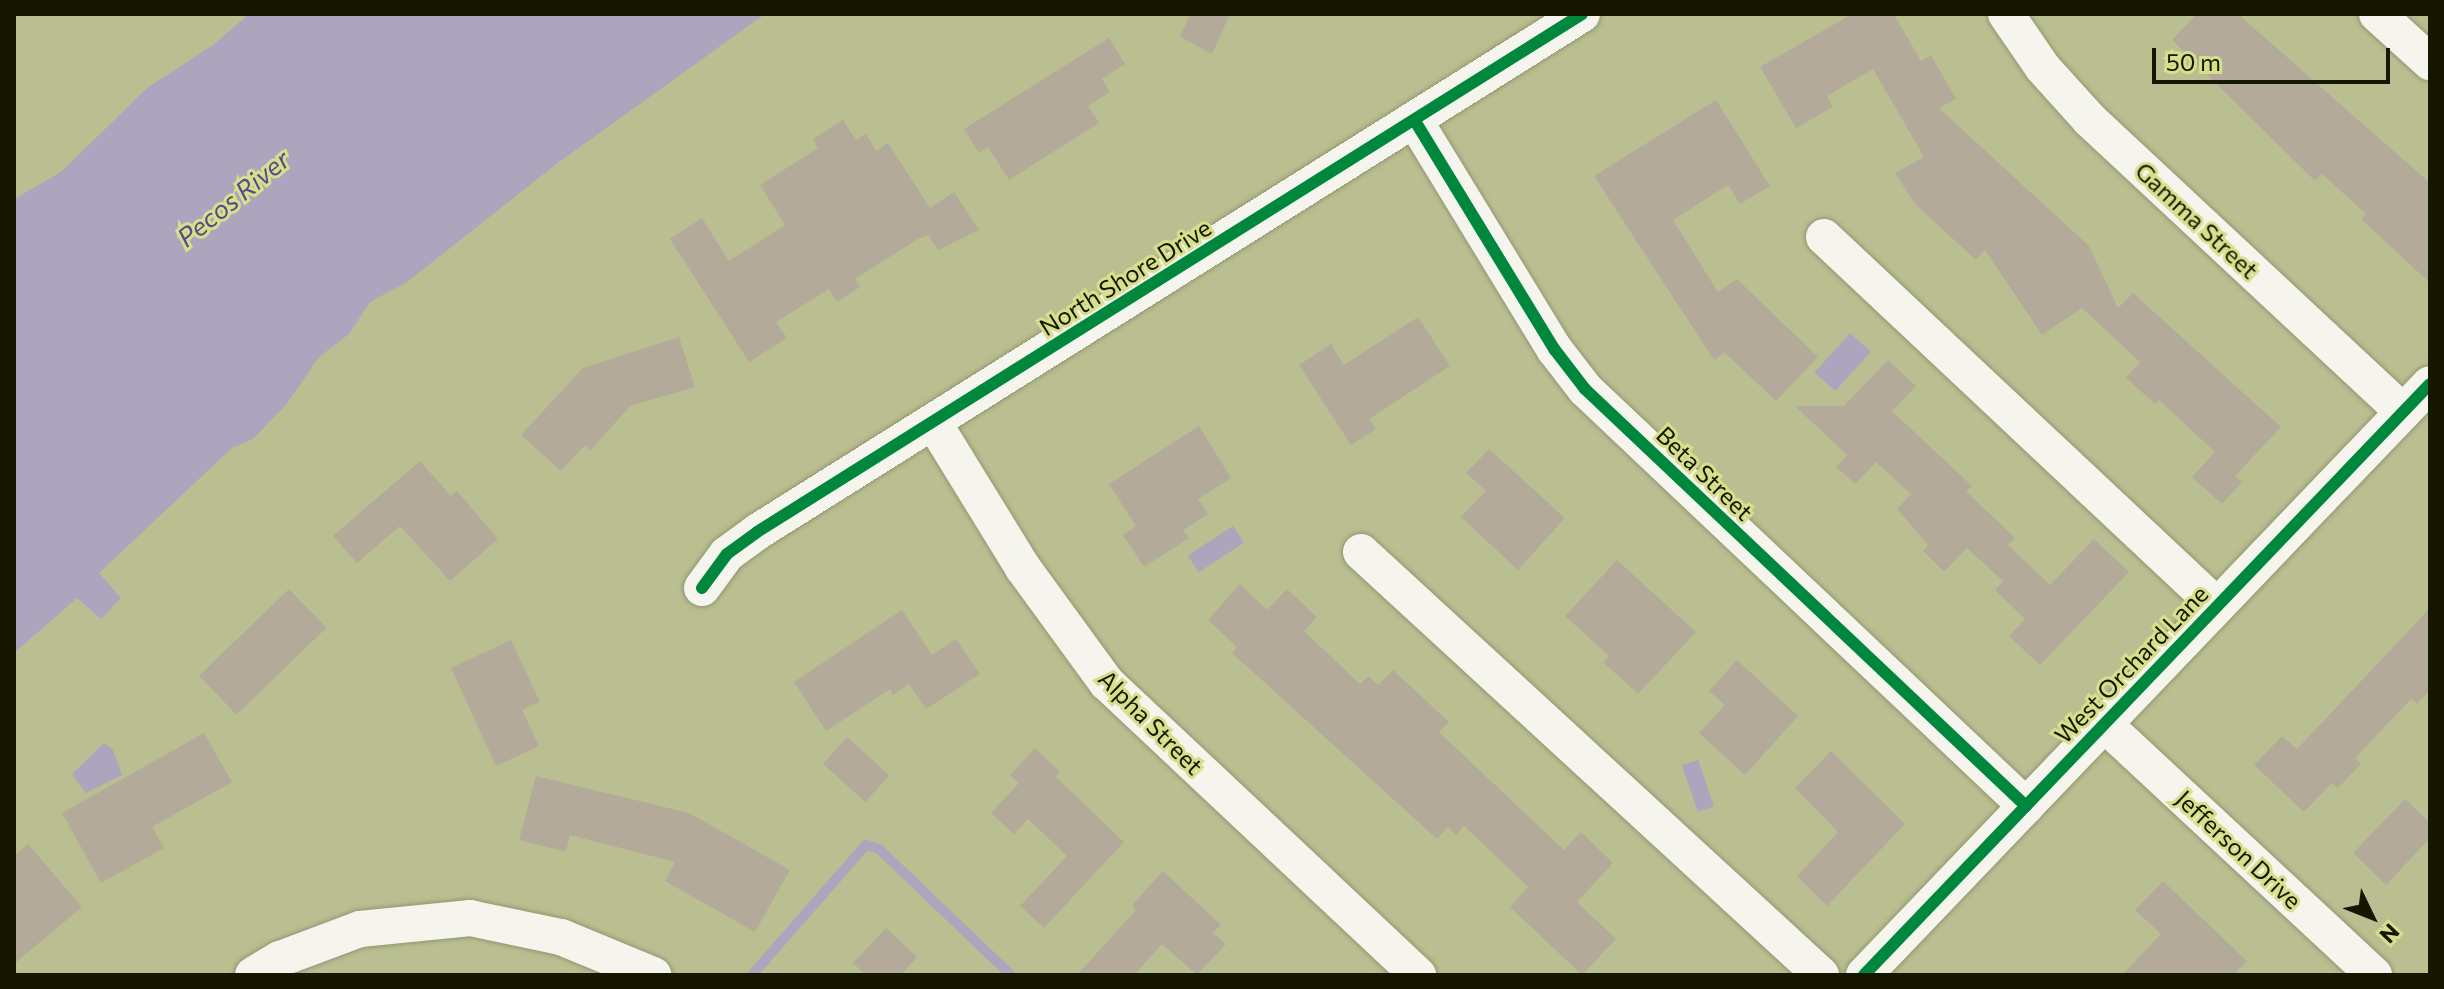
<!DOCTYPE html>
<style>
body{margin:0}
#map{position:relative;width:2444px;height:989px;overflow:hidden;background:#babf91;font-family:Commissioner,sans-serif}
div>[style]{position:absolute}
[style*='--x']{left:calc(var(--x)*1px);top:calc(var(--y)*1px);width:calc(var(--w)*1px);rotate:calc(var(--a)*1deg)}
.water>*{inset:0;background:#aba5be;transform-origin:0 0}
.stream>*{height:10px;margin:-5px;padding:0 5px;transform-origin:5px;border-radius:5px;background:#aba5be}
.building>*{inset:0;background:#b4aa9a;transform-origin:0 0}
.roads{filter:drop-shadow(0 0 2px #929671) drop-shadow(0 0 2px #929671)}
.minor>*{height:36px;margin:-18px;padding:0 18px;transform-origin:18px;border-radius:18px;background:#f5f5ee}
.cycleway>*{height:12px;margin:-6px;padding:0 6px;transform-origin:6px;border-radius:6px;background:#00873e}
span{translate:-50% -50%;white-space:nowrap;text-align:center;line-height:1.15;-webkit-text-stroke:6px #d6df8b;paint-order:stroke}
.street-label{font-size:24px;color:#151700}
.water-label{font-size:26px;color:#5a478d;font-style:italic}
.frame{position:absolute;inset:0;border:16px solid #151700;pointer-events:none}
.north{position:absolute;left:2332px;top:877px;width:80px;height:80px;-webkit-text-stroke:6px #d6df8b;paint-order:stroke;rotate:133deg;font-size:22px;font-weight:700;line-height:32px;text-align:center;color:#151700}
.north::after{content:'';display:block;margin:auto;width:28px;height:36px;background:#151700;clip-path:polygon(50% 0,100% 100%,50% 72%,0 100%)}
.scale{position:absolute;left:2152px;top:48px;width:238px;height:36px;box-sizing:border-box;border:4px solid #151700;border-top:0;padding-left:10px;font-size:24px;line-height:28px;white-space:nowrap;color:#151700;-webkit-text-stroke:6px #d6df8b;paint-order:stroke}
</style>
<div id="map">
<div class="water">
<i style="clip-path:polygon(249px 14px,765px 14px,559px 162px,407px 282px,370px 302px,349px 334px,319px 357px,286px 405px,253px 439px,232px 448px,99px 573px,121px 598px,101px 619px,77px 598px,14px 653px,14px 199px,61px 172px,147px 88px,213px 45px)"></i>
<i style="left:1850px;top:333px;width:28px;height:53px;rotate:42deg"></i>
<i style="left:1233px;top:526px;width:20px;height:54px;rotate:57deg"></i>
<i style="clip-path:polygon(104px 743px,113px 750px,122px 775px,86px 793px,72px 774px)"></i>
<i style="left:1698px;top:760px;width:49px;height:17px;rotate:71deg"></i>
</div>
<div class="stream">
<i style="--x:752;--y:975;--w:173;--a:-48.8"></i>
<i style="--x:866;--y:845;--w:14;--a:17"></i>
<i style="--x:879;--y:849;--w:182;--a:43.7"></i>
</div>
<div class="building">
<i style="clip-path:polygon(1190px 14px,1230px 14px,1212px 54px,1180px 37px)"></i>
<i style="clip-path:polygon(1852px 14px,1894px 14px,1921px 61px,1931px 55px,1956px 99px,1939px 108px,2089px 246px,2118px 308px,2133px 293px,2281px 427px,2235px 476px,2242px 482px,2222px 504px,2192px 477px,2215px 452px,2159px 400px,2155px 404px,2126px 378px,2140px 362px,2082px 308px,2042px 335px,1985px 250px,1976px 260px,1915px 204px,1895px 173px,1924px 157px,1873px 69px,1827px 96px,1833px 107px,1796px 128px,1760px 67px)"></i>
<i style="clip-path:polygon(2197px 14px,2238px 14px,2430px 183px,2430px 283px,2361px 219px,2366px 214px,2322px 174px,2315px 181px,2172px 40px)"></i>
<i style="clip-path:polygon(1109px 38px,1125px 64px,1102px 79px,1110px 92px,1088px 106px,1099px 123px,1009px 180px,988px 147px,979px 153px,964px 129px)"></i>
<i style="clip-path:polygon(1716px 100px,1770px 186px,1740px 204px,1728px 185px,1673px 220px,1718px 292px,1737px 279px,1818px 357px,1776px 401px,1725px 353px,1714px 360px,1594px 176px)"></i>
<i style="clip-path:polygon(843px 120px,856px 140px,866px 134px,876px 151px,888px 143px,930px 208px,954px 192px,979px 230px,938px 250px,928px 235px,916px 240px,855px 279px,860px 287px,837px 302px,829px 289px,776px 322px,787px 338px,749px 362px,670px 239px,702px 218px,729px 261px,785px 225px,760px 185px,818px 148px,813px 139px)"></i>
<i style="clip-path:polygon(1418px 317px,1450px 366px,1369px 419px,1376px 429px,1351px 445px,1299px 365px,1331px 344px,1344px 365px)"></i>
<i style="clip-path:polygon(679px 337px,695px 387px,630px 406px,591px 450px,585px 445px,561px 471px,521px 435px,583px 368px)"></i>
<i style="clip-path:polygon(1888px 360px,1916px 386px,1892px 411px,1972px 486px,1966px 491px,2015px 538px,2008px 545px,2050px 585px,2094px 539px,2129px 572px,2040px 665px,2009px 636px,2025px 619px,1995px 590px,2003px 581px,1967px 548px,1944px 572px,1923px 551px,1928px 545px,1897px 509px,1911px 494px,1876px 462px,1855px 484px,1836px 467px,1847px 455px,1795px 406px,1844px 406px)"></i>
<i style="clip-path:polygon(1199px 426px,1231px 478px,1198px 499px,1208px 514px,1183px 530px,1189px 538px,1144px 567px,1123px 535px,1136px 526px,1109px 484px)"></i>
<i style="clip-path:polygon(1489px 449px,1565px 518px,1518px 570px,1461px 517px,1486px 491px,1466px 473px)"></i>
<i style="clip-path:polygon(420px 461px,451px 496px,457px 491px,498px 539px,450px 581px,400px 526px,357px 563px,333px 536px)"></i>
<i style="clip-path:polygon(1617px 560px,1696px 632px,1638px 694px,1603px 662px,1609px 656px,1565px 616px)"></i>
<i style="clip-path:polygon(1240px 584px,1267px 610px,1287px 589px,1317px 617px,1304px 631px,1360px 684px,1368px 676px,1378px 685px,1393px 670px,1449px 722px,1439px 732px,1564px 850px,1581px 832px,1613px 863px,1577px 902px,1616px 939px,1582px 975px,1510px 907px,1528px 887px,1464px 826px,1456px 835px,1448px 827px,1437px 839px,1232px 653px,1237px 647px,1208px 620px)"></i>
<i style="left:289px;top:589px;width:54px;height:125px;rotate:46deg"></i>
<i style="clip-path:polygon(2430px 608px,2430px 690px,2417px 704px,2411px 699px,2355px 758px,2361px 764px,2338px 788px,2332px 783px,2304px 812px,2254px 765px,2282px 736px,2297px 749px)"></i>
<i style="clip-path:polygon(902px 610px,932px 655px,956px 639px,980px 674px,926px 709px,909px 684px,893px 695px,890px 689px,826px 731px,794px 682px)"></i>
<i style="clip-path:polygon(511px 640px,540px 702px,522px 710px,539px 746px,496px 766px,451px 668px)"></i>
<i style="clip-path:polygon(1737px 660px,1798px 716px,1745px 775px,1699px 733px,1725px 705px,1709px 691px)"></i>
<i style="clip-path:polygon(204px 733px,232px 782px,152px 827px,164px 848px,101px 883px,62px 813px)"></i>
<i style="left:847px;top:737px;width:57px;height:36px;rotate:42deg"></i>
<i style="clip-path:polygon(1035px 748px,1060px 772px,1056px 777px,1124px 842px,1044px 928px,1020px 906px,1067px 856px,1028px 819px,1014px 834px,991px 813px,1019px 783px,1010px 775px)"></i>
<i style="clip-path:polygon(1831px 751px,1905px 824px,1827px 906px,1797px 876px,1838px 832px,1795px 788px)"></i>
<i style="clip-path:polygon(536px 776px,689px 813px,790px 870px,755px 932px,665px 881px,675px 862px,570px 835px,566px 852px,519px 840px)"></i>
<i style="clip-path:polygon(2405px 799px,2430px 823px,2430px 838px,2386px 885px,2353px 853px)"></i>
<i style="clip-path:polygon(28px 844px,82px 907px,14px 964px,14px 856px)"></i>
<i style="clip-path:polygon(1163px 871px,1221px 925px,1213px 933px,1226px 944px,1197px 975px,1162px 944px,1134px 975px,1077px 975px,1136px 910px,1132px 905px)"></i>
<i style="clip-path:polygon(2163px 881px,2247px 961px,2233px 975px,2122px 975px,2161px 934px,2135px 910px)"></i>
<i style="clip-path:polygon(886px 928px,917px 957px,901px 975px,866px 975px,853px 963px)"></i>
</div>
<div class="roads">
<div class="minor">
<i style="--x:2006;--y:14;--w:65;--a:55.6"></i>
<i style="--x:2043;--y:68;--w:70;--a:47.9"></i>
<i style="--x:2090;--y:120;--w:428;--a:43"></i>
<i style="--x:2377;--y:14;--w:72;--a:42.2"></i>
<i style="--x:1415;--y:121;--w:268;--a:58.6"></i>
<i style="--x:1555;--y:350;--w:49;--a:52.4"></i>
<i style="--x:1585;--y:389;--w:607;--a:43.4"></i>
<i style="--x:1824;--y:237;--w:539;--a:43.2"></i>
<i style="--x:935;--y:425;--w:168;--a:58.4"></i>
<i style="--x:1023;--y:568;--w:142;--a:53.9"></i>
<i style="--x:1107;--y:683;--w:427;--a:43.2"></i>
<i style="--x:1361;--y:552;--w:625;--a:42.6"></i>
<i style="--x:702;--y:588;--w:42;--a:-53.7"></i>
<i style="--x:727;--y:554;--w:37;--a:-36"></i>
<i style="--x:757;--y:532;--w:974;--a:-32.12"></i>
<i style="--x:2103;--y:723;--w:370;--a:42.9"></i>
<i style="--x:253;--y:975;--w:31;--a:-31"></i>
<i style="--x:280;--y:959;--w:85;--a:-20.6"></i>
<i style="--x:360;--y:929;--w:111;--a:-5.7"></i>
<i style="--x:470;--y:918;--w:93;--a:11.8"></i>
<i style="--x:561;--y:937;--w:100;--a:22.4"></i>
<i style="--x:1864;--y:975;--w:818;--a:-46.24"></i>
</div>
</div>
<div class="cycleway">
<i style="--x:1415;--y:121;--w:268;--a:58.6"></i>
<i style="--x:1555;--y:350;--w:49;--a:52.4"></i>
<i style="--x:1585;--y:389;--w:607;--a:43.4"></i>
<i style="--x:702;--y:588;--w:42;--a:-53.7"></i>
<i style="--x:727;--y:554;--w:37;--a:-36"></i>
<i style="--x:757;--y:532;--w:974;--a:-32.12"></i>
<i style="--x:1864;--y:975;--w:818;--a:-46.24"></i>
</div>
<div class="street-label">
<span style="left:2197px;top:220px;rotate:43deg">Gamma Street</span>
<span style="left:1125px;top:277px;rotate:-32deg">North Shore Drive</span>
<span style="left:1705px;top:473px;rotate:44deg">Beta Street</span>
<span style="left:2131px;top:664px;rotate:-46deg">West Orchard Lane</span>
<span style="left:1151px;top:722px;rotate:45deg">Alpha Street</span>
<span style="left:2239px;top:849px;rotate:43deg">Jefferson Drive</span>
</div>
<div class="water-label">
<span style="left:233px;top:198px;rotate:-39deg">Pecos River</span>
</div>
<div class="frame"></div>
<div class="north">N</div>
<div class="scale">50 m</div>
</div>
